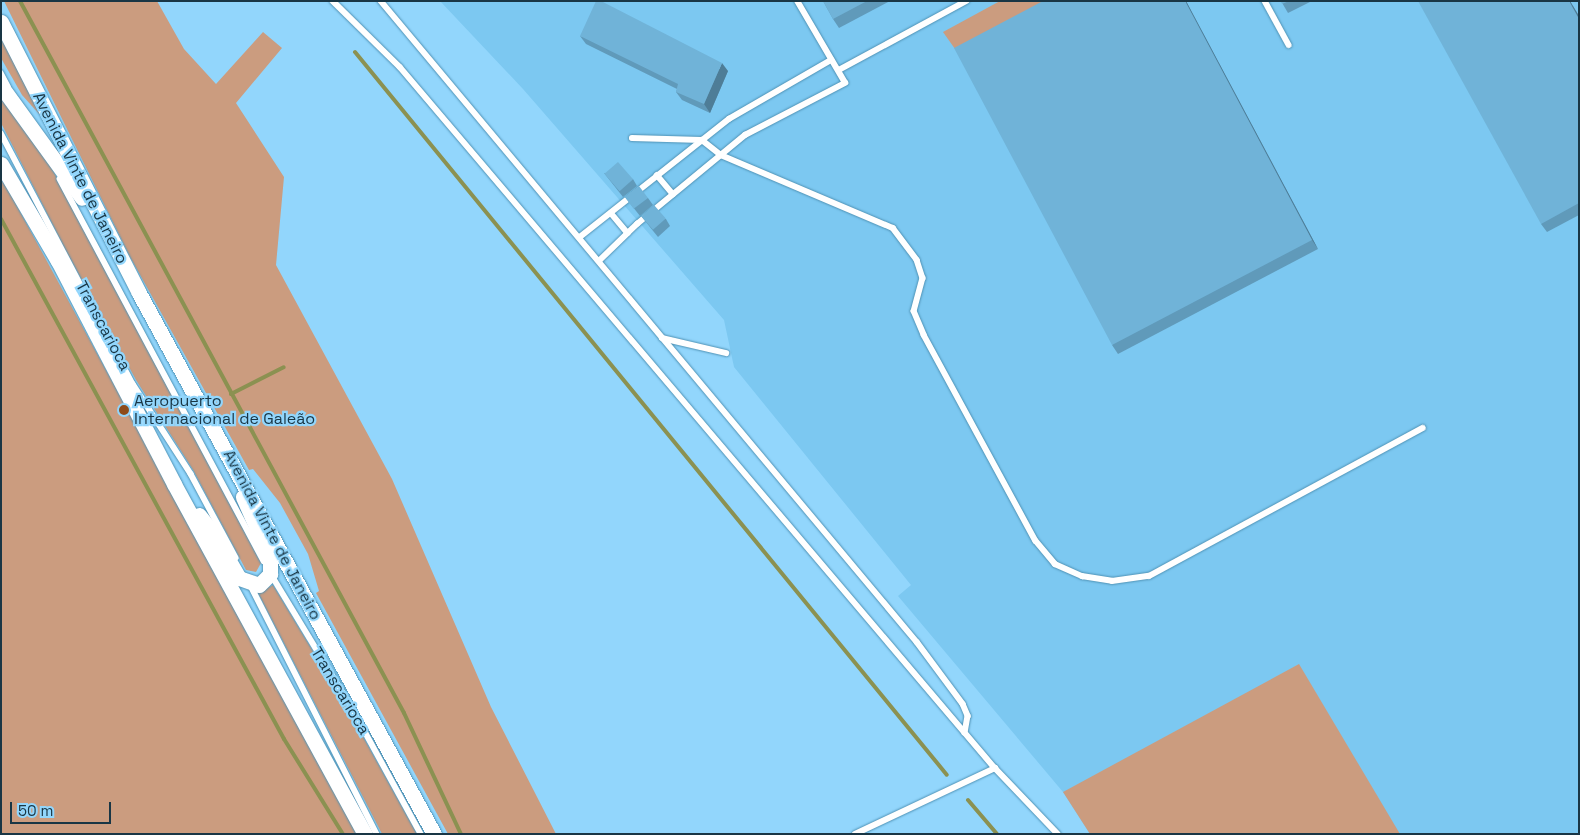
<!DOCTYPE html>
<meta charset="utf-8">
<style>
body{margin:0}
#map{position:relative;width:1580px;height:835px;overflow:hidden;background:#92d6fc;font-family:"Space Grotesk",sans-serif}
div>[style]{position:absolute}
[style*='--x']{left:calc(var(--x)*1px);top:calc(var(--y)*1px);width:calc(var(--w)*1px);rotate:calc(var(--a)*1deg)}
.built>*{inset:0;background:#7cc8f1}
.green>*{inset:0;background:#cb9c7f}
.stream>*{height:4px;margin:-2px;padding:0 2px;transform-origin:2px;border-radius:2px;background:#8b9151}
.roads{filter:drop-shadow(0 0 1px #4f92b5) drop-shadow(0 0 1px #4f92b5)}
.lane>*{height:5.5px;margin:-2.75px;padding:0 2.75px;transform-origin:2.75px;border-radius:2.75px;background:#fff}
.secondary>*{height:15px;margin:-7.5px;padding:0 7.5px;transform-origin:7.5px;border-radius:7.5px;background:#fff}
.wall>*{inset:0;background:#609aba}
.shaded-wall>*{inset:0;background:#4e7d97}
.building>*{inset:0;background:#70b3d8;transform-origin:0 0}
.dots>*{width:14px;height:14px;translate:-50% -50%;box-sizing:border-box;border:2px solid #92d6fc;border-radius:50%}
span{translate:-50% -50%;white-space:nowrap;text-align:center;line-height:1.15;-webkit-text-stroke:4.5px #92d6fc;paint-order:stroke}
.street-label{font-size:16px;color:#193645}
.poi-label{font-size:16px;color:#193645}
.left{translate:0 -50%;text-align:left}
.frame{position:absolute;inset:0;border:2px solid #193645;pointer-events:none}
.scale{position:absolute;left:10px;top:802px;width:101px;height:22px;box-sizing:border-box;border:2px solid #193645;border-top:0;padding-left:6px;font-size:15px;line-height:18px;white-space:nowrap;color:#193645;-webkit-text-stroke:4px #92d6fc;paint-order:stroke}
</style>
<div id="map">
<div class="built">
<i style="clip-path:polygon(440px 1px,1579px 1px,1579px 834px,1090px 834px,1063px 792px,898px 596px,911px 585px,734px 367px,724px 320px,523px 89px)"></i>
</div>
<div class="green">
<i style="clip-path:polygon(4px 1px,157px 1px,184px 49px,216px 84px,263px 32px,282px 48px,236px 103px,284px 177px,276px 265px,392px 479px,491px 707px,556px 834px,448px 834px,316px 593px,319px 591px,308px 554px,280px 503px,253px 469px,249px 470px,130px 257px)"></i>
<i style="clip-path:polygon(1000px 1px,1059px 1px,960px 56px,943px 32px)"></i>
<i style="clip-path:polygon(1px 30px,40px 112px,39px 114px,22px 95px,1px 58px)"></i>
<i style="clip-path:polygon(1px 90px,39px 144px,261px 563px,256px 572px,246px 570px,193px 470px,136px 380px,65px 249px,1px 123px)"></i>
<i style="clip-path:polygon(1px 179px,11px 195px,358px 834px,1px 834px)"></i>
<i style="clip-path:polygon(273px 585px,345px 704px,417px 834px,382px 834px,258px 593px)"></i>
<i style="clip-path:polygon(1299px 664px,1400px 834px,1090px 834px,1063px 792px)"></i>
</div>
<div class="stream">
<i style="--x:20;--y:1;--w:809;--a:61.66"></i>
<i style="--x:404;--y:713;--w:134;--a:64.8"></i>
<i style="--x:355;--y:52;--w:934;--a:50.69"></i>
<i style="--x:1;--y:219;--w:592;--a:61.44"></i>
<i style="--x:284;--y:739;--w:112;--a:58.2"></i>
<i style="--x:231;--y:394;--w:59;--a:-27"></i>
<i style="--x:968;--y:800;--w:45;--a:49.5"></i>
</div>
<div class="roads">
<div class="lane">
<i style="--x:333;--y:1;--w:94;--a:44.6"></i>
<i style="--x:400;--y:67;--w:919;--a:49.68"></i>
<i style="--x:995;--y:768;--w:91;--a:46.3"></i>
<i style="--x:381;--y:1;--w:836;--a:50.1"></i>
<i style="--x:917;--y:642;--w:77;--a:53.4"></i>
<i style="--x:963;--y:704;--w:13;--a:67"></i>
<i style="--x:968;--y:716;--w:17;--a:100"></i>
<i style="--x:1265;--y:1;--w:50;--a:61.4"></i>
<i style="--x:839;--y:70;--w:145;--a:-28.5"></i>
<i style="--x:1;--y:73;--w:15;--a:62"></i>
<i style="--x:1;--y:133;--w:284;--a:62.3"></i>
<i style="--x:133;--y:384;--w:107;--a:57.2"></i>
<i style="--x:191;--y:474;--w:95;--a:61.8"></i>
<i style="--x:632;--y:138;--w:70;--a:1.6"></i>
<i style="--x:702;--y:140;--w:24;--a:38"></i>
<i style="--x:721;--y:155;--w:187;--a:23"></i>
<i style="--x:893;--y:228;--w:40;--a:53"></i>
<i style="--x:917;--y:260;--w:19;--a:72"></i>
<i style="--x:923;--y:278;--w:34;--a:105"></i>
<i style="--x:914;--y:311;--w:26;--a:67"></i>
<i style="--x:924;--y:335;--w:234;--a:61.5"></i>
<i style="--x:1036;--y:541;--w:30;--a:50"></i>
<i style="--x:1055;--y:564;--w:30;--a:24"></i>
<i style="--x:1082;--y:576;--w:30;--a:9"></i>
<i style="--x:1112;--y:581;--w:37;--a:-8"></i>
<i style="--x:1149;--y:576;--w:311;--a:-28.4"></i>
<i style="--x:657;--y:175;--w:25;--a:50"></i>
<i style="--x:60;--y:179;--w:433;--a:61.9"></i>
<i style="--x:611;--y:213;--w:26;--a:50"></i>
<i style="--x:580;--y:237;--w:190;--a:-38.4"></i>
<i style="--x:729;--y:119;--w:118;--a:-30"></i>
<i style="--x:600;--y:260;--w:52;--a:-44.2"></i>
<i style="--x:637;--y:224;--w:140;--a:-39.5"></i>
<i style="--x:745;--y:135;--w:113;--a:-27.5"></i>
<i style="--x:845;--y:83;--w:95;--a:-120.3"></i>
<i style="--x:662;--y:338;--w:66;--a:13.2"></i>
<i style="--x:271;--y:574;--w:154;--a:58.8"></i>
<i style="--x:351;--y:706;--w:146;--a:61.3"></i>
<i style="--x:251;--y:586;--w:278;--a:63.1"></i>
<i style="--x:855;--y:834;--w:155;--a:-25.2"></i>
</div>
<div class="secondary">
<i style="--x:1;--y:22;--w:304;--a:63"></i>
<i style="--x:139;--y:293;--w:616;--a:61.4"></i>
<i style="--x:1;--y:86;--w:138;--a:54.1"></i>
<i style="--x:1;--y:164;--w:113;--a:59.6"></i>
<i style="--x:58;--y:261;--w:251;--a:62.5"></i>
<i style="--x:174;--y:484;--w:399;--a:61.4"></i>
<i style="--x:199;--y:515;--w:23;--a:52"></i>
<i style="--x:213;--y:533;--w:52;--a:60"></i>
<i style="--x:239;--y:578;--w:21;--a:19"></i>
<i style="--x:259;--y:585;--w:16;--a:-45"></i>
<i style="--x:270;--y:574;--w:16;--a:-90"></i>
<i style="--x:270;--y:558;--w:67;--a:-113.9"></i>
</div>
</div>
<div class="wall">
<i style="clip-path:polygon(823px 1px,890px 1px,839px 28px,833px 19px)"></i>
<i style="clip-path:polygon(1186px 1px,1318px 249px,1118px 354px,1112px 345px)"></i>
<i style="clip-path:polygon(1281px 1px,1312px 1px,1288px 13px)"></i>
<i style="clip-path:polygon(1570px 1px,1579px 16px,1579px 215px,1547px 232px,1541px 224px)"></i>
<i style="clip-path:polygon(580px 36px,728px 71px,710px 113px,682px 100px,676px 92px,677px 89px,586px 44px)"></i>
<i style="clip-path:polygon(604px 173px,633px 179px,637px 186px,623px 197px)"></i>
<i style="clip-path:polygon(625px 197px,648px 198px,653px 205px,640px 216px)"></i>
<i style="clip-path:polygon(641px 216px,666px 219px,670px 226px,658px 237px)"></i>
</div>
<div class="shaded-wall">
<i style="clip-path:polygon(1185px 1px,1186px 1px,1318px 249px,1312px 240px)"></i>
<i style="clip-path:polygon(1569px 1px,1570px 1px,1579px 16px,1579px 19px)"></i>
<i style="clip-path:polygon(722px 63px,728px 71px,710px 113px,704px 104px)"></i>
</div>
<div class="building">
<i style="clip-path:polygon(596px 1px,601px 1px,722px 63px,704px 104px,676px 92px,678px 84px,580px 36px)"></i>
<i style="clip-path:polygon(823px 1px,867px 1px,833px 19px)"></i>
<i style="clip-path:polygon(1043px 1px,1185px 1px,1312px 240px,1112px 345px,954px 48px)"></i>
<i style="clip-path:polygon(1281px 1px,1289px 1px,1282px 4px)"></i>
<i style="clip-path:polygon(1418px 1px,1569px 1px,1579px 19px,1579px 203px,1541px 224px)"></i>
<i style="left:618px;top:162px;width:23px;height:18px;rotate:49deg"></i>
<i style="left:639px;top:186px;width:15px;height:18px;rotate:53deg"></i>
<i style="left:654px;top:205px;width:18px;height:17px;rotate:49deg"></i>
</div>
<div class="dots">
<i style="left:124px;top:410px;background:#8e4c1a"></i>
</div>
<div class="street-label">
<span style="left:80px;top:178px;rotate:63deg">Avenida Vinte de Janeiro</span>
<span style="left:103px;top:326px;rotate:62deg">Transcarioca</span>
<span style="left:272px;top:535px;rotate:62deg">Avenida Vinte de Janeiro</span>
<span style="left:340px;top:691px;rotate:59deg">Transcarioca</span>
</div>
<div class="poi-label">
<span class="left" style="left:134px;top:410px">Aeropuerto<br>Internacional de Galeão</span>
</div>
<div class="frame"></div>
<div class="scale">50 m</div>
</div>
